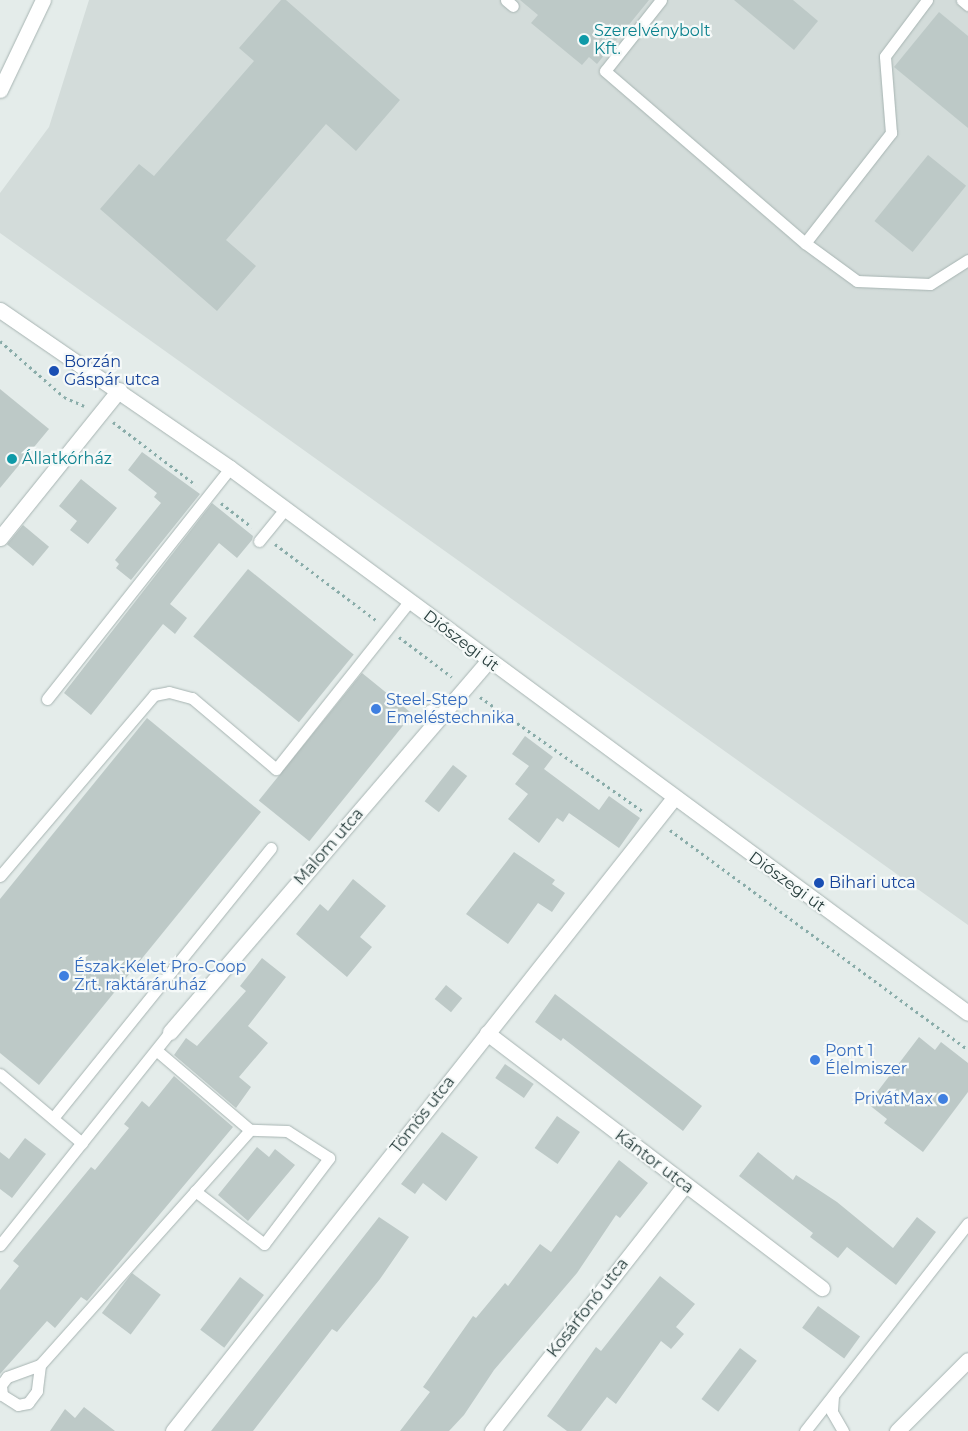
<!DOCTYPE html>
<meta charset="utf-8">
<style>
body{margin:0}
#map{position:relative;width:968px;height:1431px;overflow:hidden;background:#e4ecea;font-family:Montserrat,sans-serif}
div>[style]{position:absolute}
[style*='--x']{left:calc(var(--x)*1px);top:calc(var(--y)*1px);width:calc(var(--w)*1px);rotate:calc(var(--a)*1deg)}
.built>*{inset:0;background:#d3dcda}
.building>*{inset:0;background:#bdc9c7;transform-origin:0 0}
.path>*{height:3px;margin-top:-1.5px;transform-origin:0;background:repeating-linear-gradient(90deg,#89aca9 0 2.5px,transparent 0 6.5px)}
.roads{filter:drop-shadow(0 0 1px #a7b4b2) drop-shadow(0 0 1px #a7b4b2)}
.service>*{height:11px;margin:-5.5px;padding:0 5.5px;transform-origin:5.5px;border-radius:5.5px;background:#fff}
.minor>*{height:15px;margin:-7.5px;padding:0 7.5px;transform-origin:7.5px;border-radius:7.5px;background:#fff}
.secondary>*{height:15px;margin:-7.5px;padding:0 7.5px;transform-origin:7.5px;border-radius:7.5px;background:#fff}
.dots>*{width:14px;height:14px;translate:-50% -50%;box-sizing:border-box;border:2px solid #f5f9f8;border-radius:50%}
span{translate:-50% -50%;white-space:nowrap;text-align:center;line-height:1.15;-webkit-text-stroke:4.5px #f5f9f8;paint-order:stroke}
.culture-label{font-size:16px;color:#0d838f}
.left{translate:0 -50%;text-align:left}
.transit-label{font-size:16px;color:#164399}
.street-label{font-size:16px;color:#263c3b}
.shop-label{font-size:16px;color:#366cbe}
.right{translate:-100% -50%;text-align:right}
</style>
<div id="map">
<div class="built">
<i style="clip-path:polygon(89px 0,968px 0,968px 925px,0 233px,0 193px,49px 127px)"></i>
</div>
<div class="building">
<i style="clip-path:polygon(281px 0,286px 0,400px 100px,356px 151px,326px 124px,226px 240px,256px 266px,217px 311px,100px 209px,139px 164px,154px 176px,254px 61px,239px 48px)"></i>
<i style="clip-path:polygon(520px 0,649px 0,597px 64px,589px 57px,582px 65px,531px 23px,538px 15px)"></i>
<i style="clip-path:polygon(734px 0,793px 0,818px 21px,794px 50px)"></i>
<i style="clip-path:polygon(939px 12px,968px 36px,968px 128px,894px 67px)"></i>
<i style="left:928px;top:155px;width:49px;height:85px;rotate:39deg"></i>
<i style="clip-path:polygon(0 389px,49px 429px,0 488px)"></i>
<i style="clip-path:polygon(142px 452px,200px 494px,131px 580px,116px 568px,119px 564px,115px 560px,161px 503px,154px 497px,157px 493px,128px 470px)"></i>
<i style="clip-path:polygon(81px 479px,117px 508px,88px 544px,70px 530px,77px 521px,59px 506px)"></i>
<i style="clip-path:polygon(212px 503px,253px 536px,252px 540px,237px 558px,219px 543px,170px 604px,187px 618px,175px 634px,163px 624px,91px 715px,64px 693px)"></i>
<i style="left:23px;top:525px;width:34px;height:25px;rotate:40deg"></i>
<i style="left:248px;top:569px;width:136px;height:87px;rotate:39deg"></i>
<i style="left:362px;top:673px;width:65px;height:164px;rotate:39deg"></i>
<i style="clip-path:polygon(147px 718px,261px 812px,39px 1085px,0 1053px,0 899px)"></i>
<i style="clip-path:polygon(525px 736px,553px 757px,544px 769px,599px 810px,609px 796px,640px 818px,619px 848px,569px 813px,563px 822px,557px 818px,539px 843px,508px 819px,528px 794px,515px 784px,529px 766px,512px 754px)"></i>
<i style="left:453px;top:765px;width:18px;height:46px;rotate:38deg"></i>
<i style="clip-path:polygon(514px 852px,555px 880px,552px 884px,565px 893px,552px 912px,538px 903px,508px 944px,466px 914px)"></i>
<i style="clip-path:polygon(353px 879px,386px 906px,360px 937px,372px 947px,347px 977px,296px 934px,320px 904px,328px 911px)"></i>
<i style="clip-path:polygon(262px 958px,286px 977px,248px 1026px,268px 1043px,239px 1077px,251px 1087px,236px 1108px,174px 1055px,186px 1038px,197px 1046px,246px 991px,240px 986px)"></i>
<i style="left:446px;top:985px;width:21px;height:18px;rotate:39deg"></i>
<i style="clip-path:polygon(555px 994px,702px 1106px,683px 1131px,563px 1038px,561px 1041px,535px 1022px)"></i>
<i style="clip-path:polygon(919px 1037px,935px 1050px,941px 1042px,968px 1063px,968px 1092px,923px 1152px,884px 1123px,887px 1119px,868px 1104px)"></i>
<i style="left:505px;top:1064px;width:35px;height:17px;rotate:35deg"></i>
<i style="clip-path:polygon(174px 1076px,233px 1127px,87px 1301px,81px 1297px,55px 1328px,47px 1321px,0 1374px,0 1290px,19px 1266px,13px 1261px,91px 1167px,95px 1170px,129px 1128px,124px 1124px,142px 1101px,149px 1107px)"></i>
<i style="left:557px;top:1116px;width:28px;height:39px;rotate:35deg"></i>
<i style="clip-path:polygon(442px 1132px,478px 1157px,446px 1201px,423px 1183px,415px 1194px,401px 1184px)"></i>
<i style="clip-path:polygon(25px 1138px,46px 1154px,12px 1198px,0 1189px,0 1152px,9px 1159px)"></i>
<i style="clip-path:polygon(257px 1147px,269px 1157px,275px 1149px,295px 1165px,248px 1221px,218px 1195px)"></i>
<i style="clip-path:polygon(758px 1152px,793px 1180px,796px 1175px,837px 1202px,893px 1248px,917px 1217px,936px 1232px,896px 1285px,847px 1247px,838px 1258px,810px 1237px,813px 1233px,739px 1176px)"></i>
<i style="clip-path:polygon(619px 1160px,648px 1183px,620px 1218px,616px 1215px,577px 1273px,494px 1370px,464px 1415px,449px 1431px,400px 1431px,430px 1392px,423px 1387px,473px 1316px,476px 1318px,505px 1283px,508px 1286px,540px 1244px,551px 1252px)"></i>
<i style="clip-path:polygon(379px 1217px,409px 1237px,380px 1279px,337px 1332px,332px 1329px,253px 1431px,211px 1431px)"></i>
<i style="left:132px;top:1273px;width:36px;height:50px;rotate:37deg"></i>
<i style="clip-path:polygon(660px 1276px,695px 1304px,676px 1327px,684px 1334px,671px 1349px,661px 1341px,616px 1404px,607px 1397px,581px 1431px,567px 1431px,547px 1416px,596px 1347px,601px 1351px)"></i>
<i style="left:240px;top:1277px;width:30px;height:66px;rotate:37deg"></i>
<i style="left:818px;top:1306px;width:52px;height:27px;rotate:36deg"></i>
<i style="left:740px;top:1348px;width:21px;height:64px;rotate:37deg"></i>
<i style="clip-path:polygon(84px 1407px,115px 1431px,50px 1431px,65px 1409px,75px 1418px)"></i>
</div>
<div class="path">
<i style="--x:0;--y:341;--w:85;--a:41.2"></i>
<i style="--x:64;--y:397;--w:22;--a:24"></i>
<i style="--x:113;--y:422;--w:104;--a:37.2"></i>
<i style="--x:221;--y:503;--w:39;--a:38"></i>
<i style="--x:275;--y:544;--w:126;--a:37"></i>
<i style="--x:399;--y:637;--w:66;--a:37"></i>
<i style="--x:480;--y:697;--w:198;--a:35.1"></i>
<i style="--x:670;--y:830;--w:370;--a:36.4"></i>
</div>
<div class="roads">
<div class="service">
<i style="--x:506;--y:0;--w:9;--a:41"></i>
<i style="--x:661;--y:0;--w:90;--a:128.3"></i>
<i style="--x:605;--y:71;--w:264;--a:40.7"></i>
<i style="--x:805;--y:243;--w:64;--a:36.2"></i>
<i style="--x:857;--y:281;--w:73;--a:2.4"></i>
<i style="--x:930;--y:284;--w:45;--a:-32.3"></i>
<i style="--x:962;--y:0;--w:8;--a:40"></i>
<i style="--x:805;--y:243;--w:140;--a:-52"></i>
<i style="--x:891;--y:133;--w:77;--a:-94.5"></i>
<i style="--x:885;--y:56;--w:70;--a:-53.1"></i>
<i style="--x:259;--y:541;--w:41;--a:-50.9"></i>
<i style="--x:47;--y:699;--w:295;--a:-51.6"></i>
<i style="--x:430;--y:710;--w:12;--a:42"></i>
<i style="--x:0;--y:876;--w:238;--a:-49.6"></i>
<i style="--x:154;--y:695;--w:15;--a:-11"></i>
<i style="--x:169;--y:692;--w:24;--a:15"></i>
<i style="--x:192;--y:698;--w:110;--a:40.2"></i>
<i style="--x:276;--y:769;--w:213;--a:-51.5"></i>
<i style="--x:0;--y:1074;--w:107;--a:40.1"></i>
<i style="--x:53;--y:1118;--w:347;--a:-51.1"></i>
<i style="--x:195;--y:1191;--w:87;--a:37.5"></i>
<i style="--x:264;--y:1244;--w:108;--a:-52.9"></i>
<i style="--x:329;--y:1158;--w:50;--a:-147.3"></i>
<i style="--x:287;--y:1131;--w:37;--a:-178"></i>
<i style="--x:0;--y:1245;--w:273;--a:-51.4"></i>
<i style="--x:40;--y:1365;--w:26;--a:97"></i>
<i style="--x:37;--y:1391;--w:15;--a:127"></i>
<i style="--x:28;--y:1403;--w:10;--a:169"></i>
<i style="--x:18;--y:1405;--w:19;--a:-148"></i>
<i style="--x:2;--y:1395;--w:10;--a:-96"></i>
<i style="--x:1;--y:1385;--w:10;--a:-53"></i>
<i style="--x:7;--y:1377;--w:35;--a:-20"></i>
<i style="--x:40;--y:1365;--w:315;--a:-48.2"></i>
<i style="--x:250;--y:1130;--w:123;--a:-139.6"></i>
<i style="--x:833;--y:1396;--w:16;--a:94"></i>
<i style="--x:832;--y:1412;--w:22;--a:60"></i>
<i style="--x:805;--y:1431;--w:264;--a:-51.9"></i>
</div>
<div class="minor">
<i style="--x:0;--y:90;--w:100;--a:-64.5"></i>
<i style="--x:0;--y:538;--w:190;--a:-51.2"></i>
<i style="--x:170;--y:1032;--w:489;--a:-49.4"></i>
<i style="--x:487;--y:1033;--w:421;--a:37.3"></i>
<i style="--x:173;--y:1431;--w:806;--a:-51.65"></i>
<i style="--x:492;--y:1431;--w:313;--a:-51.9"></i>
<i style="--x:897;--y:1431;--w:100;--a:-45"></i>
</div>
<div class="secondary">
<i style="--x:0;--y:310;--w:279;--a:34.5"></i>
<i style="--x:230;--y:468;--w:917;--a:36.45"></i>
</div>
</div>
<div class="dots">
<i style="left:584px;top:40px;background:#0f9aa8"></i>
<i style="left:54px;top:371px;background:#1a4fb4"></i>
<i style="left:12px;top:459px;background:#0f9aa8"></i>
<i style="left:376px;top:709px;background:#3f7fe0"></i>
<i style="left:819px;top:883px;background:#1a4fb4"></i>
<i style="left:64px;top:976px;background:#3f7fe0"></i>
<i style="left:815px;top:1060px;background:#3f7fe0"></i>
<i style="left:943px;top:1099px;background:#3f7fe0"></i>
</div>
<div class="culture-label">
<span class="left" style="left:594px;top:40px">Szerelvénybolt<br>Kft.</span>
<span class="left" style="left:22px;top:459px">Állatkórház</span>
</div>
<div class="transit-label">
<span class="left" style="left:64px;top:371px">Borzán<br>Gáspár utca</span>
<span class="left" style="left:829px;top:883px">Bihari utca</span>
</div>
<div class="street-label">
<span style="left:461px;top:641px;rotate:37deg">Diószegi út</span>
<span style="left:329px;top:847px;rotate:-49deg">Malom utca</span>
<span style="left:787px;top:882px;rotate:36deg">Diószegi út</span>
<span style="left:423px;top:1115px;rotate:-52deg">Tömös utca</span>
<span style="left:654px;top:1162px;rotate:37deg">Kántor utca</span>
<span style="left:588px;top:1308px;rotate:-52deg">Kosárfonó utca</span>
</div>
<div class="shop-label">
<span class="left" style="left:386px;top:709px">Steel-Step<br>Emeléstechnika</span>
<span class="left" style="left:74px;top:976px">Észak-Kelet Pro-Coop<br>Zrt. raktáráruház</span>
<span class="left" style="left:825px;top:1060px">Pont 1<br>Élelmiszer</span>
<span class="right" style="left:933px;top:1099px">PrivátMax</span>
</div>
</div>
